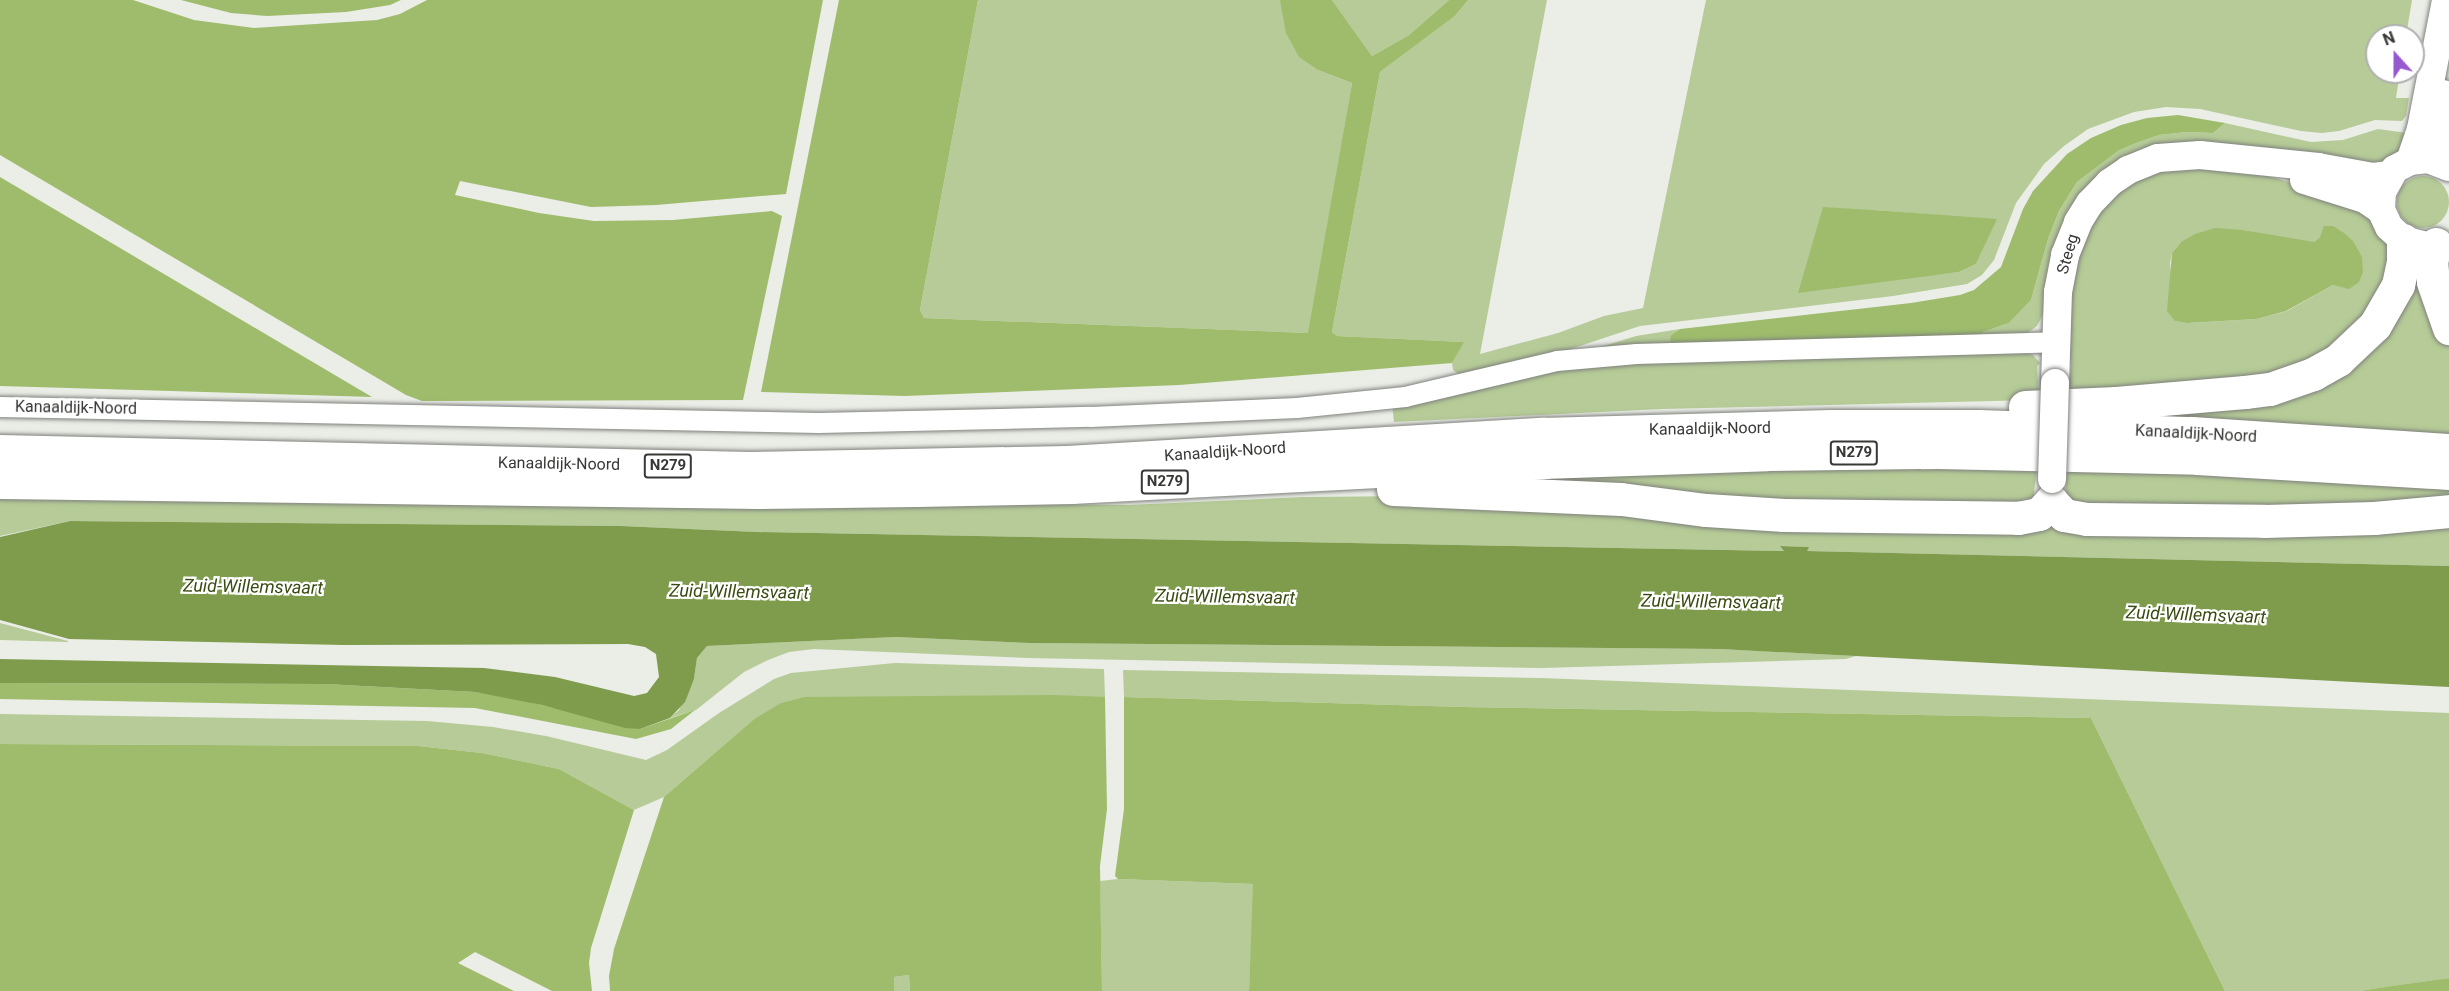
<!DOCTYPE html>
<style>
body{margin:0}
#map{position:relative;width:2449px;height:991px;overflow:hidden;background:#ebede7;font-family:Roboto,sans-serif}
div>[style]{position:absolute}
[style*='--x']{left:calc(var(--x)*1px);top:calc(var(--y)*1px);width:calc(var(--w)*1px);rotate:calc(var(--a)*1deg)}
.green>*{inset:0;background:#b6cb97}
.round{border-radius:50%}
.forest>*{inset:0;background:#9ebc6c}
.water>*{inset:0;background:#7f9c4d}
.roads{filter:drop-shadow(0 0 2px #7f817c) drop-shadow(0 0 2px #7f817c)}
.street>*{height:20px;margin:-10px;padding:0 10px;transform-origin:10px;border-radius:10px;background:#fff}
.secondary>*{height:28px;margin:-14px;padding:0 14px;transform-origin:14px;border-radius:14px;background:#fff}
.highway>*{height:33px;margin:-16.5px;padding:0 16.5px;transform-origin:16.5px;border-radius:16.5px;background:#fff}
.bridges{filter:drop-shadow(0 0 2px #7f817c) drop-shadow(0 0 2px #7f817c)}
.secondary-bridge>*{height:28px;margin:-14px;padding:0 14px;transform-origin:14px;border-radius:14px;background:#fff}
span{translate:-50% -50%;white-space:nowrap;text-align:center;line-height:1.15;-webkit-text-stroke:4.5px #fff;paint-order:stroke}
.shield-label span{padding:2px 4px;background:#fff;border:2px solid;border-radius:4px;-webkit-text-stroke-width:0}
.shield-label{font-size:15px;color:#383936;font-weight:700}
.street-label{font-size:16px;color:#383936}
.water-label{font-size:18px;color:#384b11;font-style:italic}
.north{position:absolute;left:2365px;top:24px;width:60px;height:60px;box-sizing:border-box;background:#fff;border:2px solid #afb0af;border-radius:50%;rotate:339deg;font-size:16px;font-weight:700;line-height:24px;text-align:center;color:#383936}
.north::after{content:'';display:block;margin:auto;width:21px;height:27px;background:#9759cf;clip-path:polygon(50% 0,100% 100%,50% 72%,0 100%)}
</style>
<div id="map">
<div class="green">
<i style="clip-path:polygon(978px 0,1280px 0,1318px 70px,1352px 83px,1309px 333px,924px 318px,920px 310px)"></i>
<i style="clip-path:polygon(1332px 0,1449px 0,1409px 35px,1372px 56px)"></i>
<i style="clip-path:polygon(evenodd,1468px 0,1547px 0,1480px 354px,1558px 333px,1604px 316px,1643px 308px,1706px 0,2412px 0,2406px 36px,2377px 36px,2377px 72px,2400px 72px,2396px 98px,2409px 98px,2406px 116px,2402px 121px,2375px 120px,2339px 131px,2322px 133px,2301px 131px,2200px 109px,2166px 107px,2134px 112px,2088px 129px,2064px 146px,2044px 164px,2016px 203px,1994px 260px,1982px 275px,1967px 284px,1893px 296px,1640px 326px,1562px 352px,1465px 379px,1453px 370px,1452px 363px,1463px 342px,1337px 336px,1332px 332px,1380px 72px,1455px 16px,1468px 0,1823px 208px,1888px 211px,1996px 220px,1976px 264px,1959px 272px,1932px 275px,1823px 208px)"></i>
<i style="clip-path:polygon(2225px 123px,2311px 142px,2343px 140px,2378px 129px,2414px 134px,2388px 164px,2122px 160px,2037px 326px,2026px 334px,1981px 338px,1983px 332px,2009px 323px,2031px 300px,2048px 239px,2059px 211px,2077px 182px,2118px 151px,2136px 143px,2159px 135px,2187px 132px,2213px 133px)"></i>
<i style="clip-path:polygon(evenodd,2170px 167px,2257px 173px,2360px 202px,2389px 241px,2387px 294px,2308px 369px,2067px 399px,2071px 367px,2067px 309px,2082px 241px,2103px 206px,2129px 183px,2170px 167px,2243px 230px,2305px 242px,2314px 242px,2320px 237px,2342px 286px,2333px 285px,2287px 311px,2257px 319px,2188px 323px,2175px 321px,2170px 263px,2172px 253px,2181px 242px,2243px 230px)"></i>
<i class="round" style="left:2397px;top:176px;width:52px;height:52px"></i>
<i style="clip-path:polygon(2410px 264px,2449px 340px,2449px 434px,2040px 411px,2312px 381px)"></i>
<i style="clip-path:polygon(1680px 329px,1671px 335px,1676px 345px,1597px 348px,1636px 336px)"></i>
<i style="clip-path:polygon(2025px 352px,2033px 355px,2040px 363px,2037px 366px,2039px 400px,1662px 409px,1394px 422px,1392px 404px,1598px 362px)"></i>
<i style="clip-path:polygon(2037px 464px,2033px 503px,1857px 510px,1491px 475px)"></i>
<i style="clip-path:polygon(2065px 465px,2449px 484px,2449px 505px,2086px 512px,2066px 496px)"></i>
<i style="clip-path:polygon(0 494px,1128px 505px,1304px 497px,1417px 496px,2449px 516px,2449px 566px,1806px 551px,1808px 547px,1781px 546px,1784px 551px,757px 532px,621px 526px,70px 521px,0 536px)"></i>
<i style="clip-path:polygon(0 623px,68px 641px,68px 642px,0 640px)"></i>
<i style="clip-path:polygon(894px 637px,1029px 643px,1720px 649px,1856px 656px,1846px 659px,1542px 668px,1028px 658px,814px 649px,789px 652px,768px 660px,744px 672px,696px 710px,670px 718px,679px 710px,694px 679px,697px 658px,707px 646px)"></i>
<i style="clip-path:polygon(895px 663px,1104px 669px,1105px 697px,805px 697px,782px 703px,754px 719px,664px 797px,634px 810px,559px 769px,482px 753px,418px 746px,0 744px,0 714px,427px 721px,493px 727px,546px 736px,646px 760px,667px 750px,719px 713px,774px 679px,791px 673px)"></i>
<i style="clip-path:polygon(1123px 670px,1541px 678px,2449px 713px,2449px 978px,2359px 991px,2225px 991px,2091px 718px,1463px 707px,1124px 697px)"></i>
<i style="clip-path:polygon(1118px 879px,1254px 884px,1249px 991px,1102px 991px,1100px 881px)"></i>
<i style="clip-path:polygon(909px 975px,910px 991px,894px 991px,894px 977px)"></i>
</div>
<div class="forest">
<i style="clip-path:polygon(0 0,133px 0,194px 20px,254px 28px,377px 20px,400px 14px,427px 0,823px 0,786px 194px,656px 205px,591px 207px,460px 181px,455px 195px,539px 213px,594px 221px,673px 220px,772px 211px,782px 216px,743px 400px,422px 401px,406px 395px,0 155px)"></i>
<i style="clip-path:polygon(181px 0,401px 0,390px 5px,346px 12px,267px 16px,231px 13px)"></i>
<i style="clip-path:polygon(839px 0,978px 0,920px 310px,924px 318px,1308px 333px,1352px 83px,1318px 70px,1299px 57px,1286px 33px,1280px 0,1332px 0,1372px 56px,1409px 35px,1449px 0,1468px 0,1455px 16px,1380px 72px,1332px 332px,1337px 336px,1464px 342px,1452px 363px,1179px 385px,905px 396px,761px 392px)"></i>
<i style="clip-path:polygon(2178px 115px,2225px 123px,2213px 133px,2187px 132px,2159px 135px,2136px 143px,2118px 151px,2077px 182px,2059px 211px,2048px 239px,2031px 300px,2009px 323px,1983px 332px,1981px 338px,1676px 345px,1670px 342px,1671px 335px,1680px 329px,1911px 303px,1960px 295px,1974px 290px,2001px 267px,2023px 209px,2033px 191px,2067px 154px,2091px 138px,2121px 125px,2147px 118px)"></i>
<i style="clip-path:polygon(0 177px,372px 397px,0 386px)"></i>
<i style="clip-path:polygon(1823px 207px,1888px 211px,1997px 219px,1976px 264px,1959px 272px,1798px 293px)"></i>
<i style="clip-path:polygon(2324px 226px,2333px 226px,2344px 233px,2353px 241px,2362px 257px,2363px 272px,2359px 282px,2349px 289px,2333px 285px,2286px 311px,2257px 319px,2187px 323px,2175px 321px,2167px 311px,2172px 253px,2181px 242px,2195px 234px,2215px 228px,2243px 230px,2314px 242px,2320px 237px)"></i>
<i style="clip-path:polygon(0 683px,325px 684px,475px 692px,501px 695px,640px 729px,695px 710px,671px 729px,636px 739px,475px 708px,0 699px)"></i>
<i style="clip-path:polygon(1055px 695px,1105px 697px,1107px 809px,1100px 866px,1102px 991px,910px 991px,909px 975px,894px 977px,894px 991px,610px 991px,609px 976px,614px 949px,664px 797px,754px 719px,781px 703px,804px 697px)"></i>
<i style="clip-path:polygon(1124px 697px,1463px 707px,2091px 718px,2225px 991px,1249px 991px,1253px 884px,1118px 879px,1115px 876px,1124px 809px)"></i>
<i style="clip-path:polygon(0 744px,418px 746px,482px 753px,559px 769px,634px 810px,591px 948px,589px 963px,592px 991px,552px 991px,475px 952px,458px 963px,514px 991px,0 991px)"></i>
<i style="clip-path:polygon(2449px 978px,2449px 991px,2359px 991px,2392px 986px)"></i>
</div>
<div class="water">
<i style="clip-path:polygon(70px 521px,621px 526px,757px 532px,1784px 551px,1780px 546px,1809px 547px,1807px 551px,2449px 566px,2449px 687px,1720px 649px,1029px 643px,895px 637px,707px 646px,697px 658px,694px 679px,685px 702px,670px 718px,640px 729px,625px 728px,542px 705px,475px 692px,325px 684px,0 683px,0 659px,484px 668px,555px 677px,634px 696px,647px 693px,659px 677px,656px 654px,645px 647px,628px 644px,343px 645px,69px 639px,0 620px,0 537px)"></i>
</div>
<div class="roads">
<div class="street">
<i style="--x:0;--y:407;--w:819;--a:1.12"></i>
<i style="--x:819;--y:423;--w:272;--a:-1.3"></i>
<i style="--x:1091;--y:417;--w:206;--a:-2.5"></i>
<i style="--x:1297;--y:408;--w:109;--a:-5.8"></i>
<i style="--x:1405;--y:397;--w:156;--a:-13.3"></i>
<i style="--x:1557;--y:361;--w:80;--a:-5"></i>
<i style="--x:1637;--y:354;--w:418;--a:-1.6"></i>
</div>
<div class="secondary">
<i style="--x:2443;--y:94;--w:37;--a:93"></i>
<i style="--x:2441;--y:131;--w:33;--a:85"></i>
<i style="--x:2410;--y:161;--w:34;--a:-71"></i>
<i style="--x:2421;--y:129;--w:131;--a:-79"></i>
<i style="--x:2304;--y:180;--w:64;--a:17.3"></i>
<i style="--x:2365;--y:199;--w:19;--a:35"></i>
<i style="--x:2423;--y:245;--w:21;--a:-166"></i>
<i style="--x:2403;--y:240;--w:19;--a:-137"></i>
<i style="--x:2389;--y:227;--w:19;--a:-115"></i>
<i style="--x:2381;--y:210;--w:18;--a:-87"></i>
<i style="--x:2382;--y:192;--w:26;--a:-61"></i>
<i style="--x:2395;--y:169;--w:17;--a:-28"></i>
<i style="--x:2410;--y:161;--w:18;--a:-6"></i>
<i style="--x:2428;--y:159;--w:22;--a:21"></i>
<i style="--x:2055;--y:383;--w:91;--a:-88.1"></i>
<i style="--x:2058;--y:292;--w:38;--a:-79"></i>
<i style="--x:2065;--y:255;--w:35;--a:-68"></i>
<i style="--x:2078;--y:222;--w:22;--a:-58"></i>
<i style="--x:2090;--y:203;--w:28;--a:-46"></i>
<i style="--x:2109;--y:183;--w:23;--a:-34"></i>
<i style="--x:2128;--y:170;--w:32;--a:-22"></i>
<i style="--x:2158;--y:158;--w:42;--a:-4.1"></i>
<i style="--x:2200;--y:155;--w:119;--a:5.8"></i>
<i style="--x:2318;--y:167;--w:56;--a:10.3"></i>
<i style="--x:2373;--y:177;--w:17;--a:-7"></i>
</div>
<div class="highway">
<i style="--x:2436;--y:244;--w:19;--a:106"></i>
<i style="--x:2431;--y:262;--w:20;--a:84"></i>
<i style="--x:2433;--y:282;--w:49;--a:70.8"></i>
<i style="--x:2025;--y:407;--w:91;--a:-2.5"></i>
<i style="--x:2116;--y:403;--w:129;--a:-4.9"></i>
<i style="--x:2245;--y:392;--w:25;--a:-7"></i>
<i style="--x:2270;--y:389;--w:46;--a:-19.2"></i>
<i style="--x:2313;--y:374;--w:29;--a:-29"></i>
<i style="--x:2338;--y:360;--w:51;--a:-43.4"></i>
<i style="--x:2375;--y:325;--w:46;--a:-60.1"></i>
<i style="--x:2398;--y:285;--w:25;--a:-78"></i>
<i style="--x:2403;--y:261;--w:21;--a:-90"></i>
<i style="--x:0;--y:451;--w:750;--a:1.3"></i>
<i style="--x:750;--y:468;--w:317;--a:-1.1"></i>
<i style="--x:1067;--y:462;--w:476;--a:-3.4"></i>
<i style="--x:1542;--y:434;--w:289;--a:-1.6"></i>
<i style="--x:1831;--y:426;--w:147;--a:0"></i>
<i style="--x:1978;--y:426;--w:215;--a:1.9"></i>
<i style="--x:2193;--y:433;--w:257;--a:3.8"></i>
<i style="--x:0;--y:482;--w:759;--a:0.75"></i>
<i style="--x:759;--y:492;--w:158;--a:-0.7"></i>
<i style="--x:917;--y:490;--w:154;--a:-1.1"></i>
<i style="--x:1071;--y:487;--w:473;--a:-3"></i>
<i style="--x:1543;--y:462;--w:224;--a:-2"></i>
<i style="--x:1767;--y:454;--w:171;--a:-0.7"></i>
<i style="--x:1938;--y:452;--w:259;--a:1.3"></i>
<i style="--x:2197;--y:458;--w:252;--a:3.4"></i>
<i style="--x:1393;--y:489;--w:228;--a:2.5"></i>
<i style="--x:1621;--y:499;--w:86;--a:7.4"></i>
<i style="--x:1706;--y:510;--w:78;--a:3.7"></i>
<i style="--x:1784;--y:515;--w:234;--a:0.7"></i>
<i style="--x:2018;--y:518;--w:21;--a:-11"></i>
<i style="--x:2039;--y:514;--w:18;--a:-47"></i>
<i style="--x:2051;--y:501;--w:19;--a:47"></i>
<i style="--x:2064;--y:515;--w:23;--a:10"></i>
<i style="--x:2087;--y:519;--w:177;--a:0.6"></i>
<i style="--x:2264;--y:521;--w:110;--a:-1.6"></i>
<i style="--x:2374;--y:518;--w:75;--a:-5.3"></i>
</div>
</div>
<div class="bridges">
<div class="secondary-bridge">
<i style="--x:2052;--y:479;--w:96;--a:-88.2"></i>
</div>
</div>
<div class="shield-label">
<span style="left:1854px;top:453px">N279</span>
<span style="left:668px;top:466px">N279</span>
<span style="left:1165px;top:482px">N279</span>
</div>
<div class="street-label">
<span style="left:2068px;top:254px;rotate:-74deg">Steeg</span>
<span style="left:76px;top:408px;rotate:1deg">Kanaaldijk-Noord</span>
<span style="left:1710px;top:429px;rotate:-1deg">Kanaaldijk-Noord</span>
<span style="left:2196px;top:434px;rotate:3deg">Kanaaldijk-Noord</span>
<span style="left:1225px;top:452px;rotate:-4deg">Kanaaldijk-Noord</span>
<span style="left:559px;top:464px;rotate:1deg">Kanaaldijk-Noord</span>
</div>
<div class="water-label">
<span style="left:253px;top:587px;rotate:1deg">Zuid-Willemsvaart</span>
<span style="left:739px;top:592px;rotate:1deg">Zuid-Willemsvaart</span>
<span style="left:1225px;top:597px;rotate:1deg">Zuid-Willemsvaart</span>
<span style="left:1711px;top:602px;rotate:1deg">Zuid-Willemsvaart</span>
<span style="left:2196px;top:615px;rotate:2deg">Zuid-Willemsvaart</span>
</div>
<div class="north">N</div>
</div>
